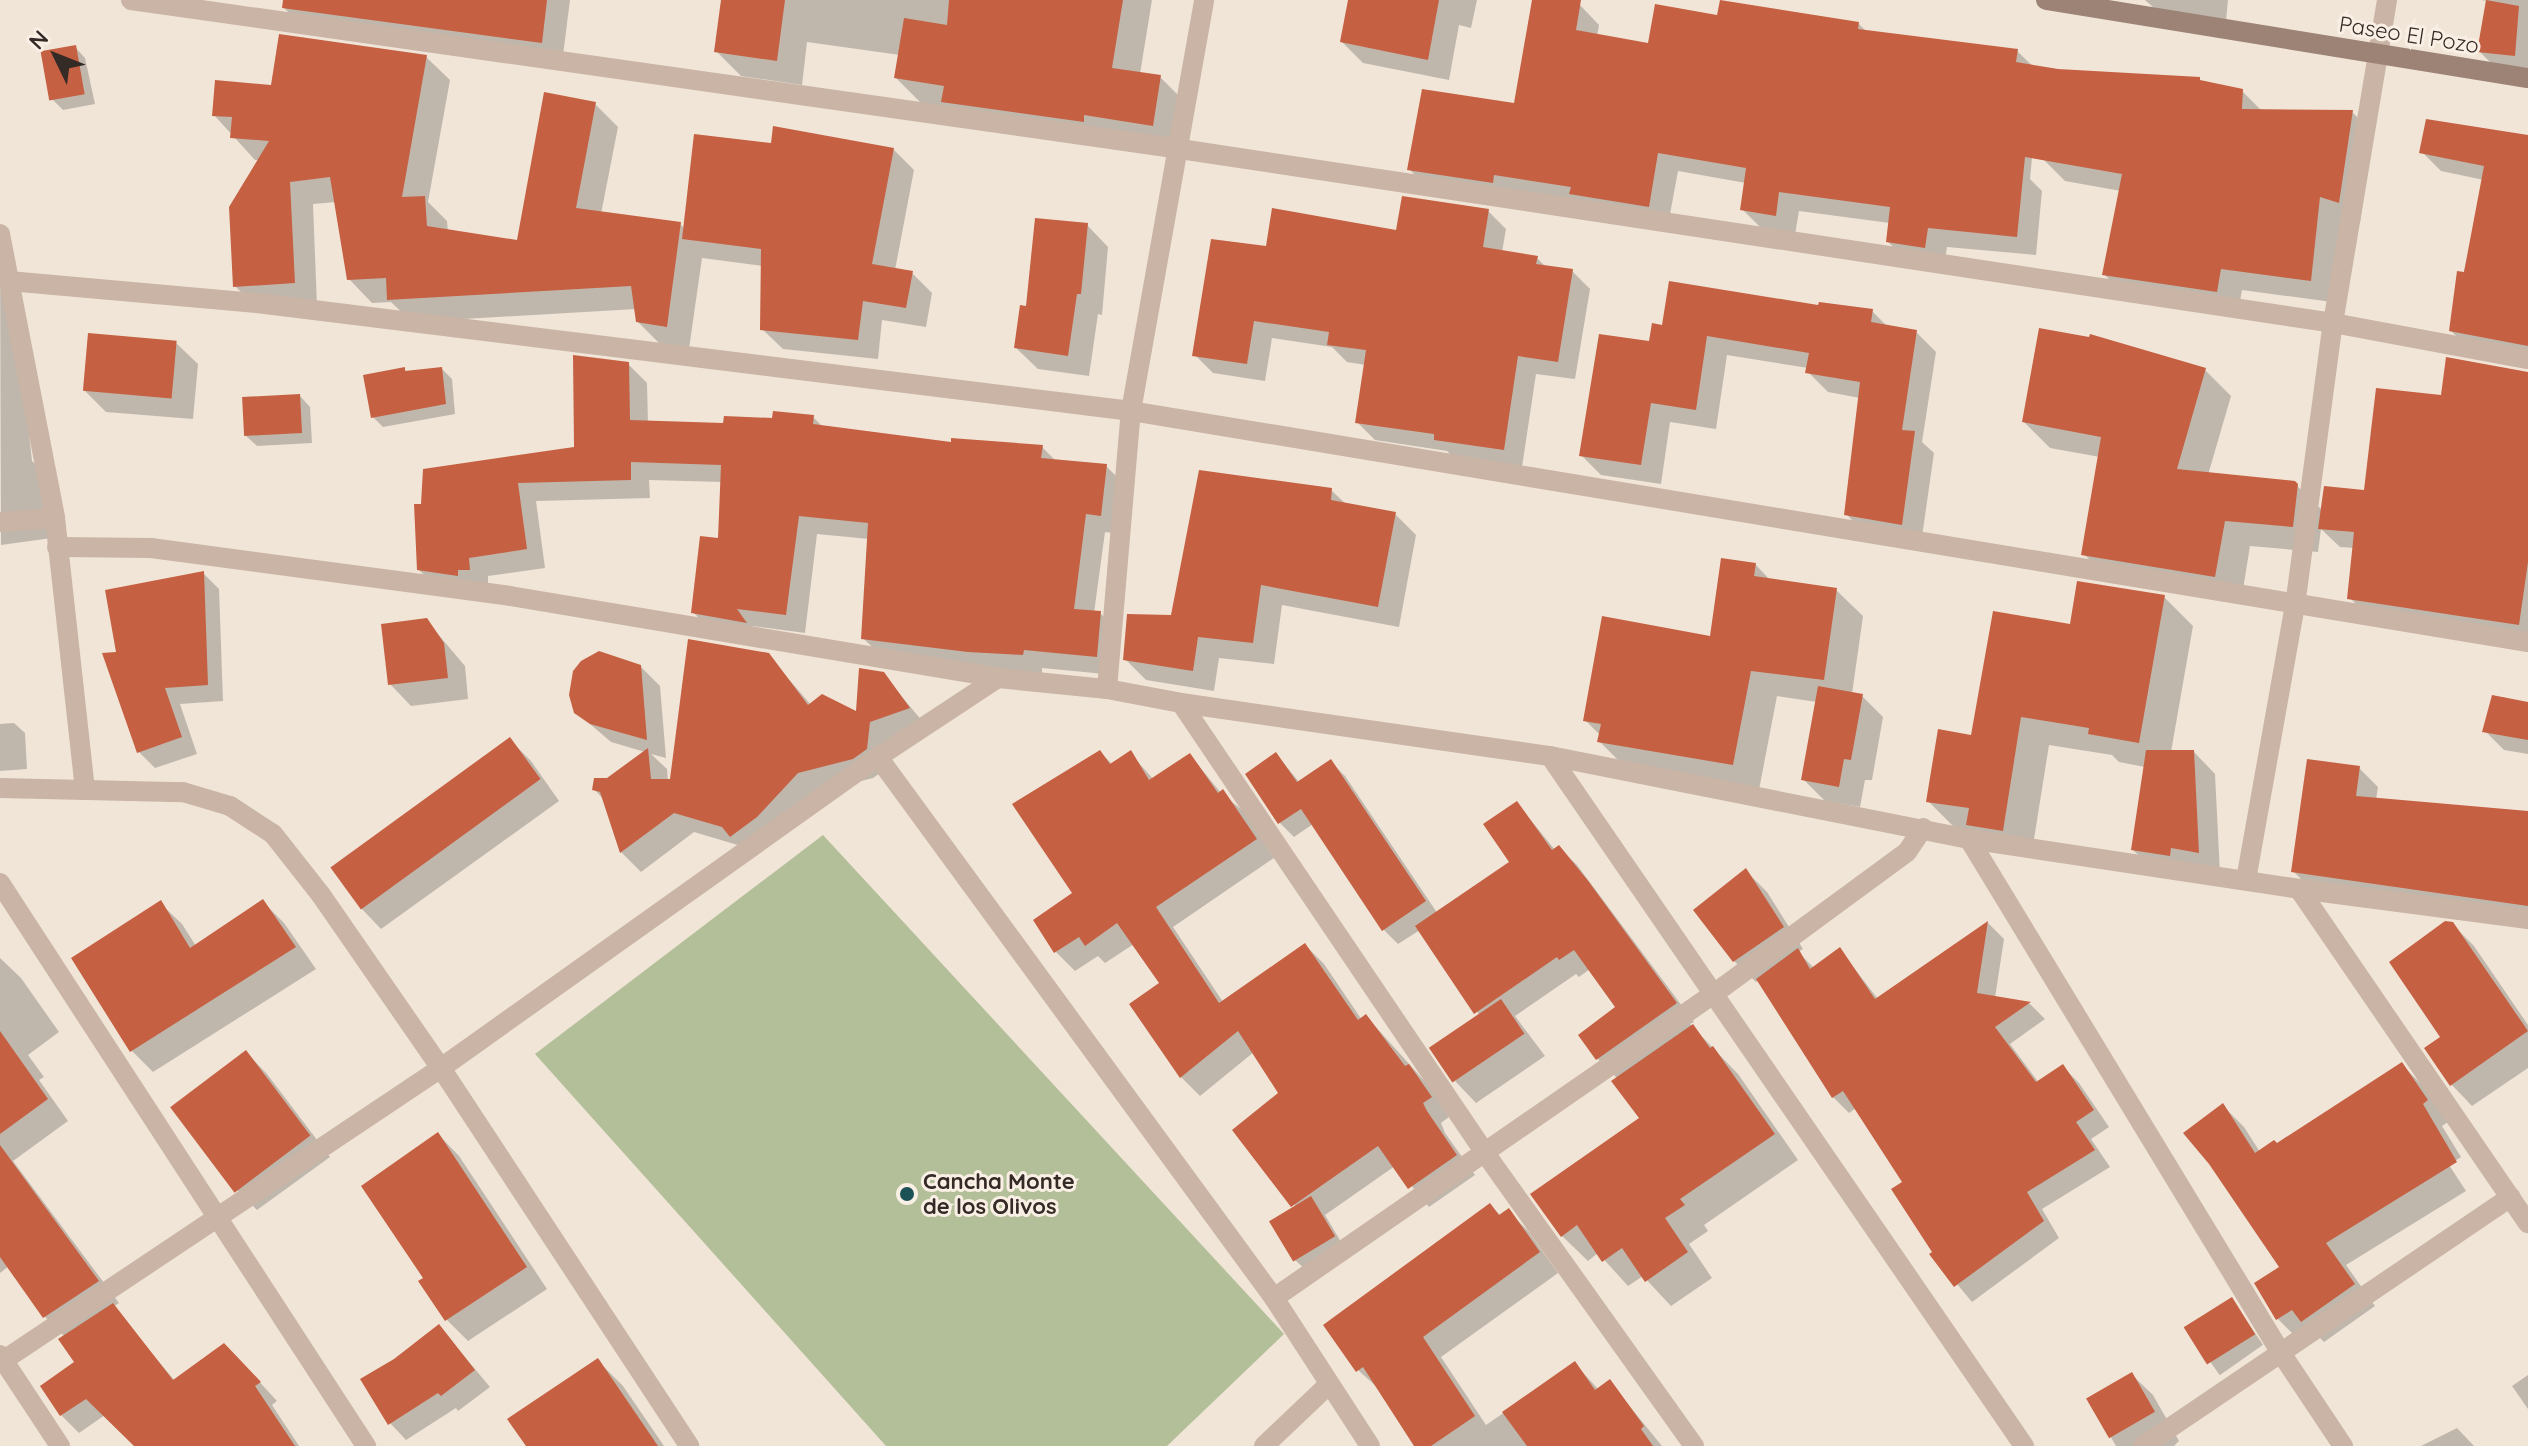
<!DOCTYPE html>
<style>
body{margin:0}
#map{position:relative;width:2528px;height:1446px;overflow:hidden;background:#f1e5d8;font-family:Quicksand,sans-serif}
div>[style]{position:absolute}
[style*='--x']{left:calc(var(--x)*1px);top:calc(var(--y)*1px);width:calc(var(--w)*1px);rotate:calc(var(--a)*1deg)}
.green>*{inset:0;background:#b3bf99}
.shadow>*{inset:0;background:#0003;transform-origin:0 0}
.building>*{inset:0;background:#c56042;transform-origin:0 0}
.street>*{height:20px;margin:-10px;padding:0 10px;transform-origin:10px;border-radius:10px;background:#c9b4a5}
.secondary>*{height:20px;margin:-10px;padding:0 10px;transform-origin:10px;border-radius:10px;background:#9c8376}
.dots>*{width:22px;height:22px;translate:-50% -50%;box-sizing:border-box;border:4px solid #f9efe4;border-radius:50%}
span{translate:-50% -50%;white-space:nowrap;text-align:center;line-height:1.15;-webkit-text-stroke:6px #f9efe4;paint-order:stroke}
.street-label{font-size:22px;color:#342a26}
.poi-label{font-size:22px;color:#342a26;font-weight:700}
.left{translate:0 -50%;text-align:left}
.north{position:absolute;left:16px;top:16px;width:80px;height:80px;-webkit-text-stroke:6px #f9efe4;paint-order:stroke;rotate:313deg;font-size:22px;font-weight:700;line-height:32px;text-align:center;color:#342a26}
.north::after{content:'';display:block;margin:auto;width:28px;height:36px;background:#342a26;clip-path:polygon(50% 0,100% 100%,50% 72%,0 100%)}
</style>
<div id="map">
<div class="green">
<i style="clip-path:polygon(823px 835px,1284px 1334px,1167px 1446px,886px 1446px,535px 1054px)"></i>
</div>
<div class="shadow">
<i style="clip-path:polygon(290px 0,570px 0,562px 63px,306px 29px,284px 8px)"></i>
<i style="clip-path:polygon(723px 0,1152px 0,1140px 74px,1160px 77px,1185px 102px,1178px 150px,921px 103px,896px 78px,900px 55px,807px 42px,802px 85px,741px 76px,716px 51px)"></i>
<i style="clip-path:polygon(1350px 0,1477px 0,1471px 28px,1459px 25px,1449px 80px,1363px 63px,1342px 42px)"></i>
<i style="clip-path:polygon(1534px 0,1580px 5px,1599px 25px,1597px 36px,1649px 45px,1719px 18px,1858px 23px,1867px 32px,2017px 51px,2037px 70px,2039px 84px,2030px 179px,2042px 191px,2036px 255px,1947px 247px,1944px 267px,1908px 261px,1888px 242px,1890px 223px,1799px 211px,1795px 235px,1762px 229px,1742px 209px,1746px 183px,1678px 171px,1668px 225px,1429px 189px,1409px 169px,1515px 106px)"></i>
<i style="clip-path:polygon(2145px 0,2228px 0,2225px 31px,2170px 22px)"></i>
<i style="clip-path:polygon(2481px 0,2528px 0,2528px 69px,2492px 64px,2479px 51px,2488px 1px)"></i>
<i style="clip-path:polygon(75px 47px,85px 58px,95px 104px,63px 110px,53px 100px)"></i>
<i style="clip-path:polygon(426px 57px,450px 80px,428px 202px,447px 221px,448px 232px,518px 242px,595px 104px,618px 127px,601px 214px,680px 224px,685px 229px,773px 146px,894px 150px,914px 170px,895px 270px,912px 273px,932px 293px,926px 327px,882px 320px,878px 359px,783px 349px,762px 329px,763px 266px,702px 258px,689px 349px,661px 345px,637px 321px,636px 309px,412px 322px,391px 302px,372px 303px,349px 279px,336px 202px,313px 204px,317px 306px,258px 309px,235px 286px,260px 160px,255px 160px,214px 115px,272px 87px)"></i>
<i style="clip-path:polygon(2203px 83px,2242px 91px,2262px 111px,2352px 112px,2373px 133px,2360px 223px,2341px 217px,2332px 302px,2242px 290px,2238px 313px,2125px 296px,2104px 274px,2121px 191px,2065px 181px,2044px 160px)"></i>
<i style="clip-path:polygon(2528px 136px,2528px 360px,2471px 350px,2451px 331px,2484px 180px,2441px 171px,2422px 152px)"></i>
<i style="clip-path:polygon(1488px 211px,1506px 229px,1502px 252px,1537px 258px,1546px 267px,1572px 271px,1590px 289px,1575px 379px,1536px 374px,1522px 467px,1454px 458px,1447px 451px,1375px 440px,1357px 422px,1366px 365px,1347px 362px,1332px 347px,1272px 338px,1265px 381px,1213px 373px,1195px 355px,1268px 249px,1398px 232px)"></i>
<i style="clip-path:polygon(1087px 225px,1108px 247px,1102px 315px,1098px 314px,1089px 376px,1038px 369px,1016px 348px,1028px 308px)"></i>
<i style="clip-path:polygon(0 239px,17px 324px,32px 461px,52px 480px,59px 537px,1px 545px)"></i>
<i style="clip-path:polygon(1820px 307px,1872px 311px,1888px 327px,1916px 332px,1936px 352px,1922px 442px,1934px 453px,1921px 544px,1866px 534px,1846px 514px,1860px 398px,1828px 392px,1808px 372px,1808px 368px,1727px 355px,1716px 429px,1670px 422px,1661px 484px,1601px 475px,1581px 455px,1664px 328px)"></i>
<i style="clip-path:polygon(176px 343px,198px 364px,193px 419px,106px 412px,84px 390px)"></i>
<i style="clip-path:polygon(628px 364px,647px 383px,648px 423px,725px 425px,813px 417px,823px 427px,953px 444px,1042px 447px,1056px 461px,1106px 466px,1125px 485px,1120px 534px,1105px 532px,1094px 613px,1100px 613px,1119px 632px,1115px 675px,1042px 668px,1042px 674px,882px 657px,863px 638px,869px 539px,817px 534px,805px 633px,752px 626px,763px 640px,712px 632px,693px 612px,720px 541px,723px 482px,649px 480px,650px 498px,536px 501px,545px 568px,488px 576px,488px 588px,438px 589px,419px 570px,416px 506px,576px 449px)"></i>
<i style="clip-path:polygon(404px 369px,408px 373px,442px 369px,452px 379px,455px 414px,383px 427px,373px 417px)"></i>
<i style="clip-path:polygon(2205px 370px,2231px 396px,2208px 475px,2297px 486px,2323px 511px,2365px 492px,2442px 397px,2528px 373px,2528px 641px,2369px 617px,2350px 598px,2355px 548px,2340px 547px,2321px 529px,2318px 552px,2250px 546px,2241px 602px,2109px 580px,2084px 554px,2100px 457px,2050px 448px,2024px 422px)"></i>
<i style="clip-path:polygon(300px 396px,310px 407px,312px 443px,257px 446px,246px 436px)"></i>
<i style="clip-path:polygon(1331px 490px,1347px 505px,1395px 514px,1416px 535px,1399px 627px,1282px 605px,1274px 664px,1219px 658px,1214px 691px,1146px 680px,1125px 659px)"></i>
<i style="clip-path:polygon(1755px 564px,1771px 581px,1836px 590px,1863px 616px,1852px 694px,1862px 696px,1883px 717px,1872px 780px,1865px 780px,1860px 807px,1825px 801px,1803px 779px,1817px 702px,1777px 696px,1759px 790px,1626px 768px,1600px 742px,1601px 736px,1585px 720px,1711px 638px)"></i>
<i style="clip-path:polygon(203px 573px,219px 589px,223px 701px,180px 704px,197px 754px,155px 768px,139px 752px,118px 654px)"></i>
<i style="clip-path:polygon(2164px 597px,2193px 626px,2171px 752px,2194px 752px,2215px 774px,2220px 874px,2155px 871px,2133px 850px,2145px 767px,2119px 762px,2112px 755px,2049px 745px,2031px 858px,1957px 830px,1928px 801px,1973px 737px,2072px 626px)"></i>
<i style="clip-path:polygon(426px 620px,465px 666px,468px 699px,411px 706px,390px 684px)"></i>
<i style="clip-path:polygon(768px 655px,811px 705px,858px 714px,883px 674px,928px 728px,889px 742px,886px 769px,873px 778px,818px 792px,741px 846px,694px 832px,641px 872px,621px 852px,604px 800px,594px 789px,645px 752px,611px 742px,576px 712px,640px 666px,660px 686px,666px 758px,651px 754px,667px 769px,668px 781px)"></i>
<i style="clip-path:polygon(2528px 704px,2528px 754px,2504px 750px,2485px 731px)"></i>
<i style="clip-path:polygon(14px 723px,25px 733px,27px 769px,0 771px,0 724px)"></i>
<i style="clip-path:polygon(510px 740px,531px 761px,559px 801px,381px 929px,360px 907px)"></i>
<i style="clip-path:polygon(1100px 752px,1112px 764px,1130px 753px,1154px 780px,1190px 755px,1221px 793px,1242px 810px,1274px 858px,1173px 927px,1223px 1002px,1305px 945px,1324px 964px,1362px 1020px,1366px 1016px,1428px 1085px,1449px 1117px,1441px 1123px,1445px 1133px,1475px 1175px,1429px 1207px,1395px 1166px,1325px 1215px,1344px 1247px,1306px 1270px,1295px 1260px,1295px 1208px,1281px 1093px,1254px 1052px,1200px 1096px,1181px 1077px,1161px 983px,1134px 944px,1105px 963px,1098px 956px,1075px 971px,1056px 952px,1075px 894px)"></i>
<i style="clip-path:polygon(1276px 754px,1300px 783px,1331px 762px,1345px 776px,1438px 914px,1512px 862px,1517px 803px,1555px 850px,1559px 848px,1577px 865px,1694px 1022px,1690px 1024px,1738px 1074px,1798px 1160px,1704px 1225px,1708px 1231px,1689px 1244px,1712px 1278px,1671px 1306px,1643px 1276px,1628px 1286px,1598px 1253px,1588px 1261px,1562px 1236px,1642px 1119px,1618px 1079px,1597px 1058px,1618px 1008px,1590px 969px,1579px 977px,1576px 974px,1515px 1016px,1545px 1056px,1476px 1103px,1455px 1081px,1480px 1016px,1420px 930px,1398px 944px,1384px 930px,1313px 824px,1294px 837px,1280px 823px)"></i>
<i style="clip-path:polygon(2359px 768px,2378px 787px,2376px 800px,2528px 812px,2528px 920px,2312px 890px,2293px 871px)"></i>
<i style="clip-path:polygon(1746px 871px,1767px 892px,1803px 949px,1798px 952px,1814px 968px,1840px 950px,1878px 999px,1988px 923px,2004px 939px,1995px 998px,2030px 1004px,2045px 1019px,2010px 1044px,2039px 1083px,2063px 1067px,2079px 1083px,2109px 1127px,2091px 1139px,2110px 1167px,2042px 1209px,2059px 1238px,1972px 1302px,1932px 1254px,1935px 1252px,1905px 1182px,1856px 1108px,1849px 1113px,1833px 1097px,1759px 980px,1756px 982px,1734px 961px,1696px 910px)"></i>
<i style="clip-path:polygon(263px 902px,284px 923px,316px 969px,153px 1072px,132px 1051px,74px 959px,160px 903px,182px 924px,196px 946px)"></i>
<i style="clip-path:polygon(2452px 924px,2474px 946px,2528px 1025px,2528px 1068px,2472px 1106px,2451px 1084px,2443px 1038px)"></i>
<i style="clip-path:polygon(0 958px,21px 978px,59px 1032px,28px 1055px,44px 1077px,39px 1080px,68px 1121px,13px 1161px,119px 1303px,113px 1307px,175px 1381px,242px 1363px,277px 1401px,272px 1405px,299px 1446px,136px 1446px,105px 1415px,79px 1433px,61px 1415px,77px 1362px,65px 1337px,45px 1317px,9px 1266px,0 1273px)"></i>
<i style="clip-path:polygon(246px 1052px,267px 1074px,330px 1157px,257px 1210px,236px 1189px,173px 1108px)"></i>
<i style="clip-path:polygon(2402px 1065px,2423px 1086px,2448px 1122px,2442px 1126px,2461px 1157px,2449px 1165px,2466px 1191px,2346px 1265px,2375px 1306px,2324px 1342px,2313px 1331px,2299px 1340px,2278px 1319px,2256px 1283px,2281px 1267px,2223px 1106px,2244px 1127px,2260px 1152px,2277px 1146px)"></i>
<i style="clip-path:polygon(438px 1134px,459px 1156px,547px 1289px,468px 1341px,447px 1320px,421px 1281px,426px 1278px)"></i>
<i style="clip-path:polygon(1490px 1205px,1501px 1216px,1508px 1211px,1528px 1231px,1558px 1273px,1441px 1357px,1486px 1425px,1575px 1364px,1599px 1390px,1610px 1382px,1662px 1446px,1417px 1446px,1379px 1389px,1358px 1370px)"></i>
<i style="left:2231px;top:1299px;width:56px;height:53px;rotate:55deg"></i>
<i style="clip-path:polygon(439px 1326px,490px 1387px,458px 1411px,456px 1408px,406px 1440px,390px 1423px,395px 1360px)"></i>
<i style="clip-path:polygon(597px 1360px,623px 1386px,664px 1446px,528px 1446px)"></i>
<i style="clip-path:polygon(2131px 1374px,2153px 1395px,2179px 1441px,2174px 1446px,2116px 1446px,2089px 1399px)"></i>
<i style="clip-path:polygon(2528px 1375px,2528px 1409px,2512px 1386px)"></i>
<i style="clip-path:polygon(2457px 1428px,2474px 1446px,2421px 1446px)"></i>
</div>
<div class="building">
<i style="clip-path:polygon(283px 0,547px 0,542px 43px,282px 8px)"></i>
<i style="clip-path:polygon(721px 0,785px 0,777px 61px,714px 52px)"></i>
<i style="clip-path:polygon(949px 0,1123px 0,1112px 68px,1161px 75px,1153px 126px,1084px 115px,1084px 122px,941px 102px,944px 86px,894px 78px,904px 18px,947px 25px)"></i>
<i style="clip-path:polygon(1348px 0,1439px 0,1428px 60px,1340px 42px)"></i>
<i style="clip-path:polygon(1532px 0,1581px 0,1576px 30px,1648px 43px,1655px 4px,1717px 15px,1720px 0,1859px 22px,1858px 29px,2018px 49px,2016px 62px,2058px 69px,2200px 77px,2200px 80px,2243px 89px,2242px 109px,2353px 110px,2339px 203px,2320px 197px,2311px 281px,2221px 269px,2217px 292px,2102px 275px,2122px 174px,2025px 157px,2017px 237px,1928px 228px,1925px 248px,1886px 242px,1890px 207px,1779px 192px,1776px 216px,1740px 210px,1746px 168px,1658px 153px,1649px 207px,1569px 194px,1571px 187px,1494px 175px,1493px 183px,1407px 170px,1422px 89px,1514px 103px)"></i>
<i style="clip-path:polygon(2486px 0,2519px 6px,2515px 56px,2477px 52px)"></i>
<i style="clip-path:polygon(279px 34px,427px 55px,402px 197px,425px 196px,427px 226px,517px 240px,544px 92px,596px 102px,576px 208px,681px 222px,667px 327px,636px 322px,631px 286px,387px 300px,386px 278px,347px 280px,330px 177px,290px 182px,295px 283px,233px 287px,229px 207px,269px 141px,230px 138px,232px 117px,212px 116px,215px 80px,271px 85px)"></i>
<i style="left:76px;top:45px;width:50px;height:36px;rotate:80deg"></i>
<i style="clip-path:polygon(2426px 119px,2528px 135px,2528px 346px,2449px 331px,2457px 271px,2464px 272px,2484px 166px,2419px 153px)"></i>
<i style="clip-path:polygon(773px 126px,894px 148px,872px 264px,913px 271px,906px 308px,863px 301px,858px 340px,760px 330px,761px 249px,682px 239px,694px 134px,771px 143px)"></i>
<i style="clip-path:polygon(1402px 196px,1489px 209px,1483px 247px,1538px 256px,1536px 264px,1573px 269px,1558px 362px,1518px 356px,1504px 450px,1434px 440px,1434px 434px,1355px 423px,1366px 350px,1327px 345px,1329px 332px,1254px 321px,1247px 364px,1192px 356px,1211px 239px,1266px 246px,1272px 208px,1396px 230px)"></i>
<i style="clip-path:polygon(1035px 218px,1088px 223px,1081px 294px,1077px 294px,1068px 356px,1014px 348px,1020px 305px,1026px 306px)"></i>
<i style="clip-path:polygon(1669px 281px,1818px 305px,1819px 302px,1873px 309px,1871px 322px,1917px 330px,1902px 430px,1915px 431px,1902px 525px,1844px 515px,1860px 382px,1805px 373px,1809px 353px,1707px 336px,1696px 410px,1651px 403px,1641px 465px,1579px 456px,1599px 334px,1649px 341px,1652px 323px,1662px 325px)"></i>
<i style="clip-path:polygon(2039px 328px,2089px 337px,2090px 334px,2206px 368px,2177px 469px,2295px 481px,2298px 484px,2293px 527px,2225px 521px,2215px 577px,2081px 555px,2101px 437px,2022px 422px)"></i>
<i style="left:88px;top:333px;width:89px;height:58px;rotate:5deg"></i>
<i style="clip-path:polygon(573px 355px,629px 362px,630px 420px,723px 423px,724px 416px,772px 418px,773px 411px,814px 415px,813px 424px,951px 442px,951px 438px,1043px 445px,1041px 458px,1107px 464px,1101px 516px,1086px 514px,1074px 609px,1101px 611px,1097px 657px,1024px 650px,1023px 655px,968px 652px,861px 639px,868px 523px,799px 516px,786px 615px,737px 609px,747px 623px,691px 613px,700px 536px,718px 538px,721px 465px,631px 462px,631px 480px,518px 483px,527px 549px,469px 558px,470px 570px,458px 570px,458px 576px,417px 570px,414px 504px,421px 504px,423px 469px,574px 447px)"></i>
<i style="clip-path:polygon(2446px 357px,2528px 372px,2528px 562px,2519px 625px,2347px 599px,2354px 532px,2318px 529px,2324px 486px,2364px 490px,2376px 388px,2441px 395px)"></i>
<i style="clip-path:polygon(405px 367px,405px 371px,442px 367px,446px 404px,371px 418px,363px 375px)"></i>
<i style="left:300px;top:394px;width:39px;height:58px;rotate:87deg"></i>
<i style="clip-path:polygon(1199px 470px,1332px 488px,1331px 500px,1396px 512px,1378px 607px,1261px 585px,1253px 643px,1198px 637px,1193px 671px,1123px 660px,1127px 614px,1171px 615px)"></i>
<i style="clip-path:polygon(1721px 558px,1756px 563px,1754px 576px,1837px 588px,1824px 680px,1751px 671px,1733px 765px,1597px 742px,1601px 724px,1583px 721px,1602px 616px,1710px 636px)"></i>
<i style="clip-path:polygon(204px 571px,208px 685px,165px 688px,182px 737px,137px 753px,102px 653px,116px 652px,105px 590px)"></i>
<i style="clip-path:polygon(2077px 581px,2165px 595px,2139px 743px,2088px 734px,2089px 728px,2021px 717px,2003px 831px,1966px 825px,1969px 808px,1926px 802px,1938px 729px,1971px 735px,1993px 611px,2070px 624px)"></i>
<i style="clip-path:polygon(427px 618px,444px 643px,448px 678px,388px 685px,381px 624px)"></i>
<i style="clip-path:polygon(688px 639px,769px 653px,808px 705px,822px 694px,856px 711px,859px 668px,884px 672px,910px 708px,870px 722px,867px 749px,853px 759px,798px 773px,757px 817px,730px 837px,722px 827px,674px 813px,620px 853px,600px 792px,592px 790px,594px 778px,607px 778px,648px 748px,651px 779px,670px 779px)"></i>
<i style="clip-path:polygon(599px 651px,641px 665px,647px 740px,590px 724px,574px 713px,569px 695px,573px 671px,581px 661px)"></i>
<i style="clip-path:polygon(1818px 686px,1863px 694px,1851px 760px,1844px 759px,1839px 787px,1801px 780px)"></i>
<i style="clip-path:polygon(2492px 695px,2528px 702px,2528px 740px,2482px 732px)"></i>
<i style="left:510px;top:737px;width:52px;height:222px;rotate:54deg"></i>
<i style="clip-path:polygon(1100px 750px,1110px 764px,1131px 750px,1149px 780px,1190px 753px,1218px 793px,1223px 789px,1257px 839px,1156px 907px,1219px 1003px,1305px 943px,1358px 1020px,1366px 1014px,1405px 1066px,1409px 1064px,1432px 1097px,1423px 1103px,1427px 1111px,1457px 1155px,1408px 1189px,1378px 1146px,1291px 1207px,1232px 1130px,1278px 1093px,1238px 1031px,1180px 1078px,1129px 1004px,1159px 983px,1117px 923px,1085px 946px,1079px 937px,1054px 953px,1033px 920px,1072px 893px,1012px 804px)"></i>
<i style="clip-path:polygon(2146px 750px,2194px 750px,2199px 853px,2171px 848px,2170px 856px,2131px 850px)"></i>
<i style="clip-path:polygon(1276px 752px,1297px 782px,1331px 759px,1426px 901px,1382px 931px,1301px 809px,1278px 824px,1245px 774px)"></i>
<i style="clip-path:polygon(2307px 759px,2360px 766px,2356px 796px,2528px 811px,2528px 906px,2291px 872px)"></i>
<i style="clip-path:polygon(1517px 801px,1552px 850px,1559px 845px,1589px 882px,1677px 1003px,1596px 1060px,1578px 1035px,1615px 1007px,1574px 950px,1559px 960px,1557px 957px,1474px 1014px,1415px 926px,1509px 862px,1483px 824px)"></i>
<i style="clip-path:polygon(1746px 868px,1784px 927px,1733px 962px,1693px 910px)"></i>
<i style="clip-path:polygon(263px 899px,296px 947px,130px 1052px,71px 958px,161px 900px,190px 948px)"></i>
<i style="clip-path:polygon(1988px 921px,1977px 993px,2031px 1002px,1995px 1027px,2036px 1082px,2063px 1064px,2094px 1110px,2076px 1122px,2095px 1150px,2027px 1192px,2044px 1221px,1954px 1287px,1929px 1254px,1932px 1252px,1891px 1189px,1902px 1182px,1843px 1091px,1832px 1098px,1756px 979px,1798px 948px,1810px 969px,1840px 947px,1875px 999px)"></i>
<i style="clip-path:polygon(2445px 921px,2453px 922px,2528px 1031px,2450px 1086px,2424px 1048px,2440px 1037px,2389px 962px)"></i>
<i style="left:1501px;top:999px;width:42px;height:87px;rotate:56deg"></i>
<i style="clip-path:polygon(1693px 1024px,1710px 1048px,1713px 1046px,1775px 1134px,1680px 1199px,1685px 1205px,1665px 1218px,1688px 1252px,1645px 1282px,1622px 1248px,1602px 1262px,1577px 1225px,1561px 1237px,1530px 1194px,1639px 1118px,1611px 1081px)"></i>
<i style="clip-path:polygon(0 1031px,48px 1099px,0 1134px)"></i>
<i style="left:246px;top:1050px;width:107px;height:95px;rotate:53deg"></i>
<i style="clip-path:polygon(2402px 1062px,2428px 1100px,2423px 1104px,2457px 1162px,2326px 1243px,2355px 1284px,2301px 1322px,2292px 1310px,2276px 1320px,2254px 1283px,2279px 1267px,2209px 1164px,2183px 1133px,2223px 1103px,2255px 1153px,2274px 1140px,2277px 1143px)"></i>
<i style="clip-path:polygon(438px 1132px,527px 1267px,445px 1321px,418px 1281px,423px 1278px,361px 1186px)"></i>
<i style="clip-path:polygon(0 1145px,99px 1281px,43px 1318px,0 1257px)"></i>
<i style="left:1311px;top:1196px;width:47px;height:49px;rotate:59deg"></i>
<i style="clip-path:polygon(1490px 1203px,1499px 1215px,1509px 1208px,1540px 1252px,1423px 1337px,1475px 1416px,1431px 1446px,1414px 1446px,1363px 1367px,1356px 1372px,1323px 1325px)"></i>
<i style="left:2232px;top:1297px;width:44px;height:57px;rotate:58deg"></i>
<i style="clip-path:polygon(113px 1303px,173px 1380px,224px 1343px,261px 1382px,255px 1386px,295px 1446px,134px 1446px,86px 1399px,60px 1416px,40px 1386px,74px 1362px,58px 1339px)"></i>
<i style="clip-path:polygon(439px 1324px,475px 1370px,441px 1396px,438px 1393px,388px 1425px,360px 1379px,394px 1359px)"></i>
<i style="clip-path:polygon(598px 1358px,658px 1446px,526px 1446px,507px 1419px)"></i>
<i style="clip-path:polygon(1575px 1361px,1595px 1390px,1610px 1379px,1644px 1426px,1641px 1429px,1653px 1446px,1527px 1446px,1502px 1412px)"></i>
<i style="left:2132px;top:1372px;width:46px;height:53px;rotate:60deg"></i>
</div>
<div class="street">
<i style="--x:131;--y:0;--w:1060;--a:8.08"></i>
<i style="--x:1180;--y:149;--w:1166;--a:8.58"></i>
<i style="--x:2333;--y:323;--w:198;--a:10.5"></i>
<i style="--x:0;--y:234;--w:289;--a:79"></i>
<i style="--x:55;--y:518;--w:272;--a:83.7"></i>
<i style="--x:9;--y:281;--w:257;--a:5.1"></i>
<i style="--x:265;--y:304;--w:873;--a:7.04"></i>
<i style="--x:1131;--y:411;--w:1416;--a:9.39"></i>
<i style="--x:0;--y:522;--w:55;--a:-4.2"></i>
<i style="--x:57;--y:547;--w:94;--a:0.6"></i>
<i style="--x:151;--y:548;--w:362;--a:7.6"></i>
<i style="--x:510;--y:596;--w:495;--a:9.5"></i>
<i style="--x:1107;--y:689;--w:279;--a:-85.1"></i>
<i style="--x:1131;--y:411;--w:417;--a:-79.9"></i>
<i style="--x:1181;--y:703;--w:373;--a:8.2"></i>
<i style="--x:1550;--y:756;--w:427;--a:11.2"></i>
<i style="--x:1969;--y:839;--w:334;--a:8.6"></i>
<i style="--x:2299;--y:889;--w:231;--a:7.5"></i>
<i style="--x:1550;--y:756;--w:837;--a:55.51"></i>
<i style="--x:878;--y:757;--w:670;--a:53.8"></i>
<i style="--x:1274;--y:1298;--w:176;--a:57"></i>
<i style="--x:0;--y:788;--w:183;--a:1.3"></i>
<i style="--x:183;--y:792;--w:49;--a:16.6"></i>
<i style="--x:230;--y:806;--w:51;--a:33.1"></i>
<i style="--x:273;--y:834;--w:78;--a:51.8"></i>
<i style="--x:321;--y:895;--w:211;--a:55.3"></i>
<i style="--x:441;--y:1068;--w:452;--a:56.7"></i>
<i style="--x:1969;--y:839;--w:601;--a:58.74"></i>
<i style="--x:2281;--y:1353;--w:112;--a:56.3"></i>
<i style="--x:2246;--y:880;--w:278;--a:-79.9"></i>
<i style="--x:2295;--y:606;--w:286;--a:-82.4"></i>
<i style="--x:2333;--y:323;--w:327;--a:-80.5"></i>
<i style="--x:0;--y:883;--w:672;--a:56.97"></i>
<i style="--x:2299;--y:889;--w:405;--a:55.6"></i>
<i style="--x:1274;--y:1298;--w:536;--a:-34.67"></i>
<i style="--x:1715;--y:993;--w:238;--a:-36.3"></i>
<i style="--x:1907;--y:852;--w:29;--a:-56"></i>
<i style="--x:0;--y:1355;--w:109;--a:56.6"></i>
<i style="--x:4;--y:1360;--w:526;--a:-33.75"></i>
<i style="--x:441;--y:1068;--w:536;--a:-35.44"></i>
<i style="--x:878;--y:757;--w:144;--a:-33.4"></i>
<i style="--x:998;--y:678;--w:110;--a:5.8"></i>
<i style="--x:1107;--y:689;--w:75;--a:10.7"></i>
<i style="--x:1181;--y:703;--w:543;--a:55.96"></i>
<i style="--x:1485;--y:1153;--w:360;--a:54.5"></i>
<i style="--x:1264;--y:1446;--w:90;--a:-43.6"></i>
<i style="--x:2143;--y:1446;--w:444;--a:-34.1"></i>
</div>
<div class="secondary">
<i style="--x:2046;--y:0;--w:488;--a:9.2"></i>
</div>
<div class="dots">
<i style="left:907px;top:1194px;background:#1c5255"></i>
</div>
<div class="street-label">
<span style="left:2409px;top:35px;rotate:9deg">Paseo El Pozo</span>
</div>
<div class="poi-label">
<span class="left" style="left:923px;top:1194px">Cancha Monte<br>de los Olivos</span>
</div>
<div class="north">N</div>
</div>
